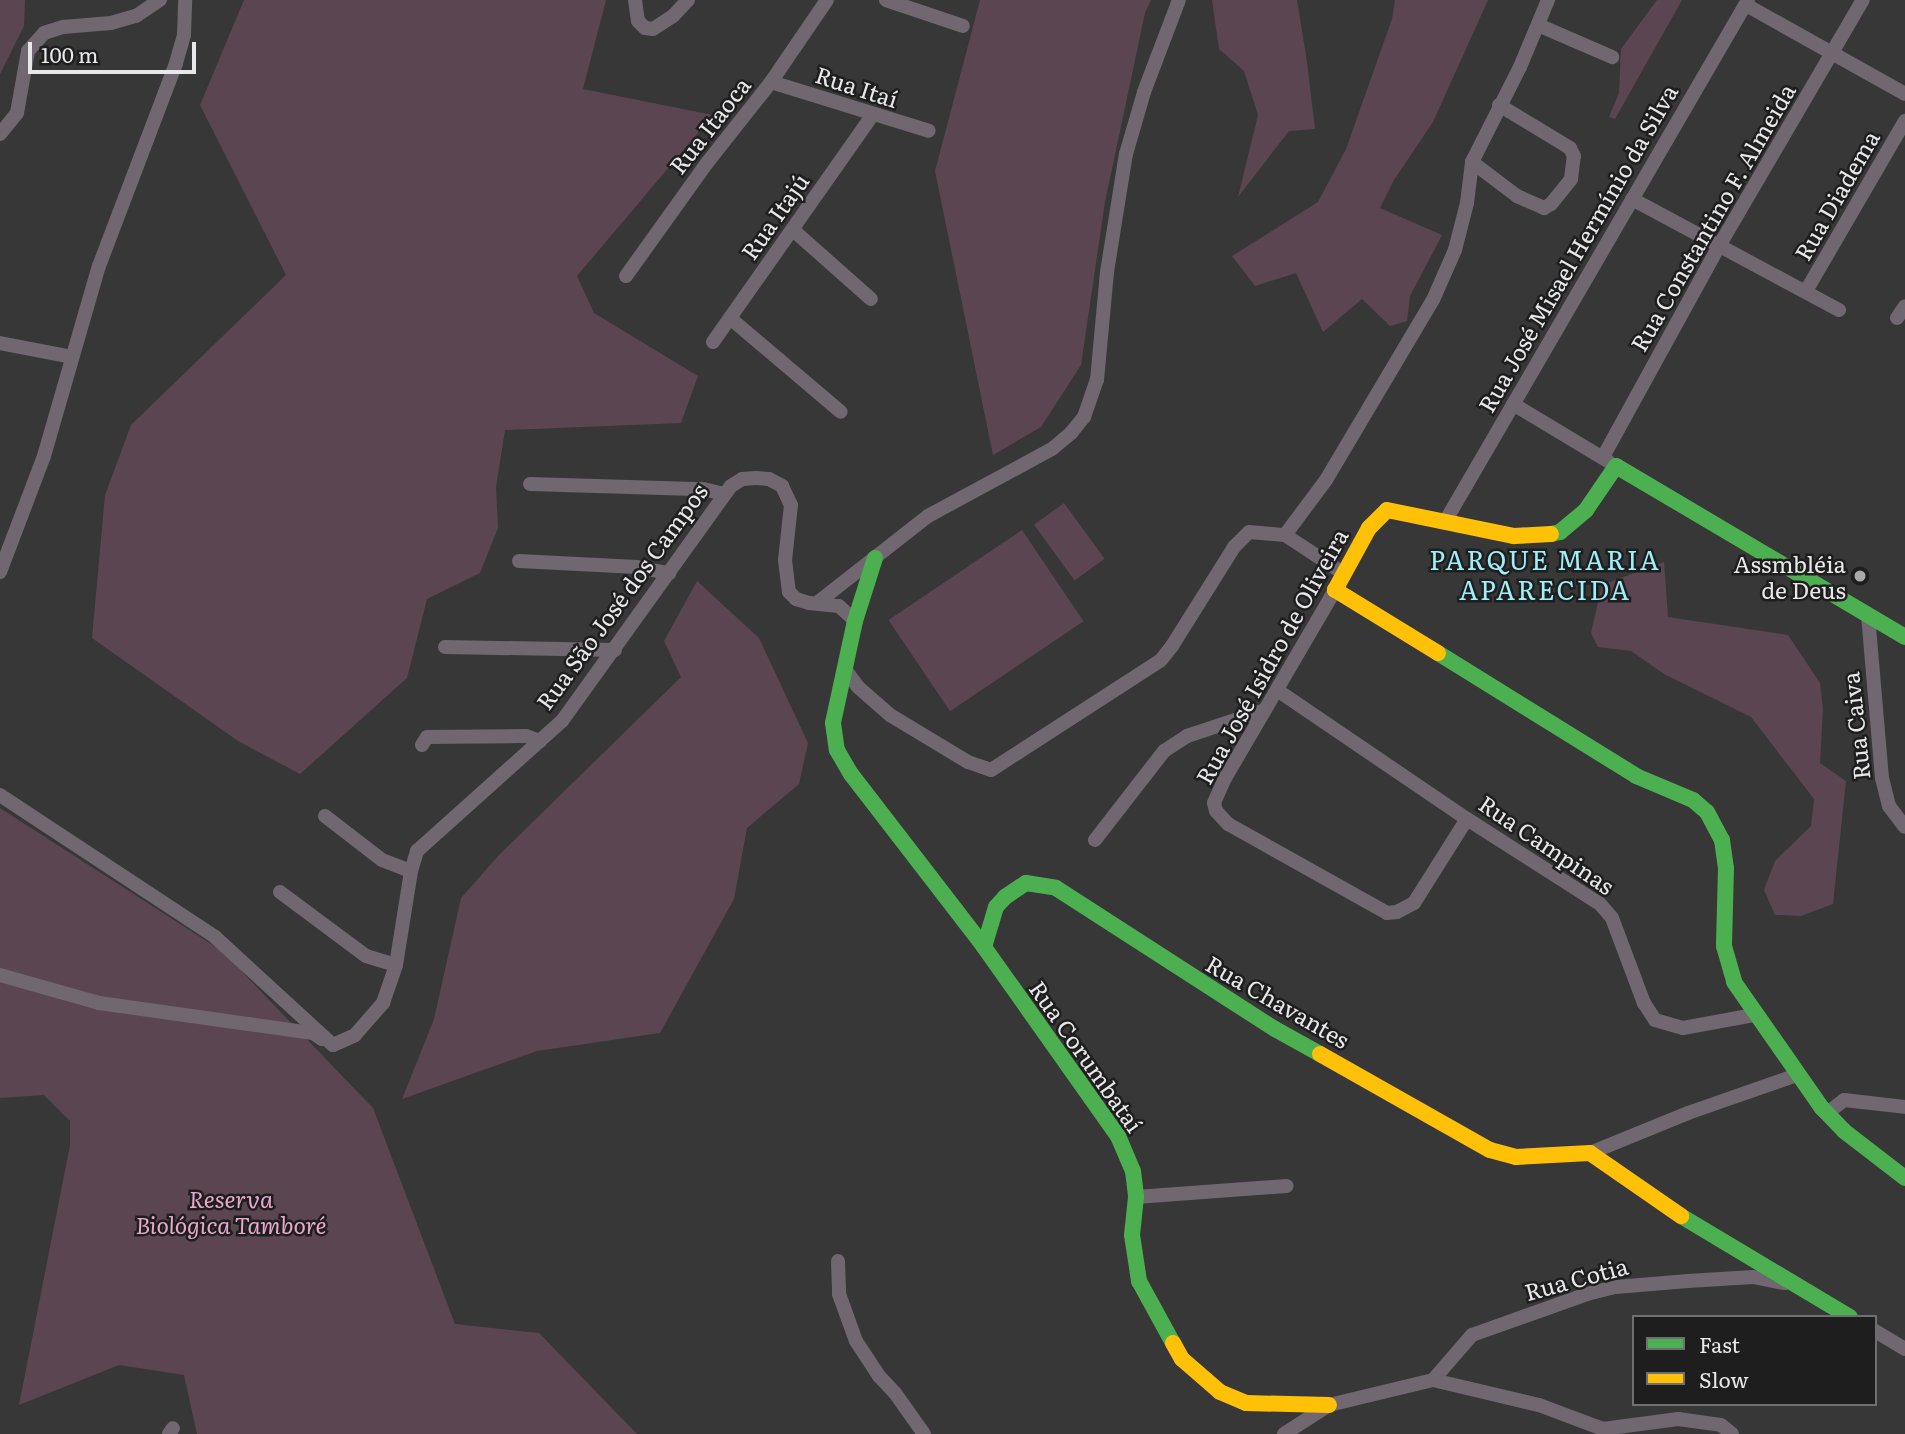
<!DOCTYPE html>
<meta charset="utf-8">
<style>
body{margin:0}
#map{position:relative;width:1905px;height:1434px;overflow:hidden;background:#373738;font-family:Literata,serif}
div>[style]{position:absolute}
[style*='--x']{left:calc(var(--x)*1px);top:calc(var(--y)*1px);width:calc(var(--w)*1px);rotate:calc(var(--a)*1deg)}
.green>*{inset:0;background:#5a4551;transform-origin:0 0}
.street>*{height:14px;margin:-7px;padding:0 7px;transform-origin:7px;border-radius:7px;background:#706770}
.fast>*{height:16px;margin:-8px;padding:0 8px;transform-origin:8px;border-radius:8px;background:#4caf50}
.slow>*{height:16px;margin:-8px;padding:0 8px;transform-origin:8px;border-radius:8px;background:#ffc107}
.dots>*{width:19px;height:19px;translate:-50% -50%;box-sizing:border-box;border:4px solid #1e1e1f;border-radius:50%}
span{translate:-50% -50%;white-space:nowrap;text-align:center;line-height:1.15;-webkit-text-stroke:5px #1e1e1f;paint-order:stroke}
.street-label{font-size:23px;color:#e8e7e9}
.poi-label{font-size:23px;color:#e8e7e9}
.right{translate:-100% -50%;text-align:right}
.park-label{font-size:23px;color:#e8a7cc;font-style:italic}
.quarter-label{font-size:26px;color:#9eeff9;letter-spacing:2px}
.legend{position:absolute;left:1632px;top:1315px;width:245px;height:91px;box-sizing:border-box;background:#1e1e1f;border:2px solid #6f6e70;margin:0;padding:9px 12px;list-style:none;font-size:21px;color:#e8e7e9}
.legend li{display:flex;align-items:center;gap:14px;height:35px}
.legend b{width:35px;border:2px solid #6f6e70}
.scale{position:absolute;left:28px;top:42px;width:168px;height:32px;box-sizing:border-box;border:4px solid #e8e7e9;border-top:0;padding-left:9px;font-size:21px;line-height:24px;white-space:nowrap;color:#e8e7e9;-webkit-text-stroke:5px #1e1e1f;paint-order:stroke}
</style>
<div id="map">
<div class="green">
<i style="clip-path:polygon(0 0,25px 0,24px 26px,0 74px)"></i>
<i style="clip-path:polygon(244px 0,606px 0,583px 89px,713px 115px,577px 276px,594px 313px,698px 376px,681px 423px,505px 430px,496px 487px,498px 528px,480px 573px,427px 599px,407px 678px,300px 774px,238px 741px,92px 638px,105px 495px,131px 425px,286px 275px,200px 105px)"></i>
<i style="clip-path:polygon(980px 0,1151px 0,1145px 13px,1105px 202px,1081px 365px,1041px 427px,993px 455px,935px 171px)"></i>
<i style="clip-path:polygon(1212px 0,1297px 0,1307px 62px,1315px 129px,1289px 131px,1238px 197px,1258px 115px,1244px 71px,1219px 49px)"></i>
<i style="clip-path:polygon(1395px 0,1488px 0,1433px 122px,1394px 180px,1380px 208px,1442px 235px,1410px 296px,1407px 321px,1390px 326px,1362px 299px,1323px 332px,1296px 273px,1255px 286px,1232px 256px,1318px 202px,1346px 149px,1392px 19px)"></i>
<i style="clip-path:polygon(1657px 0,1682px 0,1615px 119px,1609px 117px,1619px 93px,1621px 49px)"></i>
<i style="left:1064px;top:503px;width:69px;height:37px;rotate:54deg"></i>
<i style="left:1022px;top:530px;width:110px;height:161px;rotate:56deg"></i>
<i style="clip-path:polygon(1664px 562px,1668px 617px,1788px 635px,1820px 683px,1823px 709px,1820px 763px,1846px 781px,1833px 904px,1801px 916px,1775px 915px,1764px 890px,1775px 861px,1811px 826px,1814px 799px,1751px 717px,1664px 674px,1631px 651px,1598px 647px,1591px 633px,1602px 585px)"></i>
<i style="clip-path:polygon(697px 581px,759px 638px,808px 743px,799px 784px,747px 828px,734px 899px,660px 1033px,537px 1051px,402px 1099px,434px 1019px,461px 898px,499px 855px,681px 677px,664px 641px)"></i>
<i style="clip-path:polygon(0 808px,222px 951px,373px 1108px,455px 1324px,539px 1333px,637px 1434px,197px 1434px,184px 1375px,119px 1365px,19px 1405px,70px 1145px,70px 1121px,44px 1095px,0 1098px)"></i>
</div>
<div class="street">
<i style="--x:635;--y:0;--w:21;--a:82"></i>
<i style="--x:638;--y:21;--w:10;--a:45"></i>
<i style="--x:645;--y:28;--w:8;--a:7"></i>
<i style="--x:653;--y:29;--w:24;--a:-33"></i>
<i style="--x:673;--y:16;--w:22;--a:-47"></i>
<i style="--x:886;--y:0;--w:81;--a:18.7"></i>
<i style="--x:1746;--y:5;--w:182;--a:29.2"></i>
<i style="--x:1538;--y:25;--w:81;--a:23.4"></i>
<i style="--x:771;--y:82;--w:165;--a:17.2"></i>
<i style="--x:0;--y:134;--w:27;--a:-51"></i>
<i style="--x:17;--y:113;--w:63;--a:-79.9"></i>
<i style="--x:28;--y:51;--w:24;--a:-48"></i>
<i style="--x:44;--y:33;--w:20;--a:-18"></i>
<i style="--x:63;--y:27;--w:48;--a:-4.8"></i>
<i style="--x:111;--y:23;--w:26;--a:-16"></i>
<i style="--x:136;--y:16;--w:29;--a:-34"></i>
<i style="--x:1472;--y:162;--w:56;--a:37.1"></i>
<i style="--x:1517;--y:196;--w:30;--a:24"></i>
<i style="--x:1544;--y:208;--w:8;--a:-30"></i>
<i style="--x:1551;--y:204;--w:32;--a:-51"></i>
<i style="--x:1571;--y:179;--w:23;--a:-83"></i>
<i style="--x:1574;--y:156;--w:9;--a:-117"></i>
<i style="--x:1570;--y:148;--w:83;--a:-148.8"></i>
<i style="--x:1632;--y:199;--w:235;--a:28.2"></i>
<i style="--x:793;--y:230;--w:104;--a:41.5"></i>
<i style="--x:626;--y:276;--w:139;--a:-54.4"></i>
<i style="--x:707;--y:163;--w:103;--a:-51.7"></i>
<i style="--x:771;--y:82;--w:99;--a:-55.7"></i>
<i style="--x:1806;--y:291;--w:197;--a:-59.8"></i>
<i style="--x:730;--y:318;--w:145;--a:40.3"></i>
<i style="--x:1897;--y:318;--w:14;--a:-56"></i>
<i style="--x:713;--y:342;--w:276;--a:-54.9"></i>
<i style="--x:0;--y:343;--w:73;--a:11"></i>
<i style="--x:1513;--y:404;--w:111;--a:31"></i>
<i style="--x:1603;--y:457;--w:241;--a:-61.2"></i>
<i style="--x:1719;--y:246;--w:285;--a:-59.7"></i>
<i style="--x:530;--y:484;--w:173;--a:1.7"></i>
<i style="--x:703;--y:489;--w:22;--a:13"></i>
<i style="--x:1446;--y:520;--w:601;--a:-59.85"></i>
<i style="--x:1285;--y:535;--w:69;--a:-53.3"></i>
<i style="--x:1326;--y:480;--w:209;--a:-59.3"></i>
<i style="--x:1433;--y:300;--w:55;--a:-66.3"></i>
<i style="--x:1455;--y:250;--w:49;--a:-75.7"></i>
<i style="--x:1467;--y:203;--w:41;--a:-83"></i>
<i style="--x:1472;--y:162;--w:106;--a:-63.2"></i>
<i style="--x:1520;--y:67;--w:73;--a:-67.3"></i>
<i style="--x:519;--y:561;--w:118;--a:2.9"></i>
<i style="--x:637;--y:567;--w:33;--a:11"></i>
<i style="--x:0;--y:572;--w:124;--a:-69.2"></i>
<i style="--x:44;--y:456;--w:198;--a:-73.9"></i>
<i style="--x:99;--y:266;--w:217;--a:-69.2"></i>
<i style="--x:176;--y:63;--w:29;--a:-74"></i>
<i style="--x:184;--y:35;--w:35;--a:-88"></i>
<i style="--x:1335;--y:590;--w:218;--a:120.3"></i>
<i style="--x:1225;--y:778;--w:27;--a:114"></i>
<i style="--x:1214;--y:803;--w:8;--a:76"></i>
<i style="--x:1216;--y:811;--w:18;--a:47"></i>
<i style="--x:1228;--y:824;--w:182;--a:29.2"></i>
<i style="--x:1387;--y:913;--w:10;--a:-6"></i>
<i style="--x:1397;--y:912;--w:19;--a:-28"></i>
<i style="--x:1414;--y:903;--w:99;--a:-57.8"></i>
<i style="--x:817;--y:603;--w:141;--a:-38.1"></i>
<i style="--x:928;--y:516;--w:141;--a:-28.4"></i>
<i style="--x:1052;--y:449;--w:25;--a:-40"></i>
<i style="--x:1071;--y:433;--w:21;--a:-51"></i>
<i style="--x:1084;--y:417;--w:39;--a:-71"></i>
<i style="--x:1097;--y:380;--w:108;--a:-84.7"></i>
<i style="--x:1107;--y:272;--w:120;--a:-80.9"></i>
<i style="--x:1126;--y:154;--w:65;--a:-73.8"></i>
<i style="--x:1144;--y:92;--w:98;--a:-69.2"></i>
<i style="--x:1868;--y:615;--w:164;--a:85.1"></i>
<i style="--x:1882;--y:778;--w:29;--a:76"></i>
<i style="--x:1889;--y:806;--w:26;--a:53"></i>
<i style="--x:445;--y:647;--w:170;--a:1"></i>
<i style="--x:845;--y:669;--w:22;--a:54"></i>
<i style="--x:858;--y:687;--w:43;--a:41.2"></i>
<i style="--x:890;--y:715;--w:91;--a:31.1"></i>
<i style="--x:968;--y:762;--w:24;--a:19"></i>
<i style="--x:991;--y:770;--w:202;--a:-32.9"></i>
<i style="--x:1161;--y:660;--w:18;--a:-52"></i>
<i style="--x:1172;--y:646;--w:117;--a:-57.9"></i>
<i style="--x:1234;--y:547;--w:21;--a:-45"></i>
<i style="--x:1249;--y:532;--w:36;--a:5"></i>
<i style="--x:1285;--y:535;--w:69;--a:33.2"></i>
<i style="--x:1277;--y:690;--w:230;--a:34.2"></i>
<i style="--x:1467;--y:819;--w:158;--a:32.6"></i>
<i style="--x:1600;--y:904;--w:18;--a:49"></i>
<i style="--x:1612;--y:918;--w:91;--a:69.4"></i>
<i style="--x:1644;--y:1003;--w:20;--a:57"></i>
<i style="--x:1655;--y:1020;--w:29;--a:16"></i>
<i style="--x:1683;--y:1028;--w:72;--a:-10.4"></i>
<i style="--x:422;--y:745;--w:9;--a:-58"></i>
<i style="--x:427;--y:737;--w:99;--a:-0.6"></i>
<i style="--x:526;--y:736;--w:15;--a:20"></i>
<i style="--x:0;--y:795;--w:258;--a:33.4"></i>
<i style="--x:215;--y:937;--w:160;--a:42.5"></i>
<i style="--x:325;--y:816;--w:72;--a:37.7"></i>
<i style="--x:382;--y:860;--w:31;--a:21"></i>
<i style="--x:1095;--y:840;--w:113;--a:-52.2"></i>
<i style="--x:1164;--y:751;--w:27;--a:-33"></i>
<i style="--x:1187;--y:736;--w:82;--a:-18.4"></i>
<i style="--x:280;--y:892;--w:107;--a:36.7"></i>
<i style="--x:366;--y:956;--w:31;--a:17"></i>
<i style="--x:0;--y:975;--w:103;--a:15.8"></i>
<i style="--x:99;--y:1003;--w:216;--a:8"></i>
<i style="--x:313;--y:1033;--w:11;--a:34"></i>
<i style="--x:333;--y:1045;--w:24;--a:-24"></i>
<i style="--x:355;--y:1035;--w:43;--a:-48.8"></i>
<i style="--x:383;--y:1003;--w:40;--a:-71.1"></i>
<i style="--x:396;--y:965;--w:95;--a:-80.9"></i>
<i style="--x:411;--y:871;--w:21;--a:-73"></i>
<i style="--x:417;--y:851;--w:195;--a:-41.9"></i>
<i style="--x:562;--y:721;--w:289;--a:-54.3"></i>
<i style="--x:731;--y:486;--w:13;--a:-32"></i>
<i style="--x:742;--y:479;--w:14;--a:-4"></i>
<i style="--x:756;--y:478;--w:13;--a:4"></i>
<i style="--x:769;--y:479;--w:15;--a:28"></i>
<i style="--x:782;--y:486;--w:21;--a:65"></i>
<i style="--x:791;--y:505;--w:55;--a:96.2"></i>
<i style="--x:785;--y:560;--w:32;--a:83"></i>
<i style="--x:789;--y:592;--w:10;--a:45"></i>
<i style="--x:796;--y:599;--w:14;--a:17"></i>
<i style="--x:809;--y:603;--w:30;--a:6"></i>
<i style="--x:839;--y:606;--w:22;--a:43"></i>
<i style="--x:1827;--y:1113;--w:21;--a:-37"></i>
<i style="--x:1844;--y:1100;--w:61;--a:6.5"></i>
<i style="--x:1590;--y:1153;--w:106;--a:-22.2"></i>
<i style="--x:1688;--y:1113;--w:115;--a:-19.2"></i>
<i style="--x:1136;--y:1197;--w:151;--a:-4.2"></i>
<i style="--x:838;--y:1261;--w:33;--a:88"></i>
<i style="--x:839;--y:1294;--w:50;--a:70.1"></i>
<i style="--x:856;--y:1341;--w:42;--a:56.7"></i>
<i style="--x:879;--y:1376;--w:23;--a:47"></i>
<i style="--x:895;--y:1393;--w:50;--a:54.7"></i>
<i style="--x:1875;--y:1331;--w:35;--a:31"></i>
<i style="--x:1433;--y:1380;--w:60;--a:-49.1"></i>
<i style="--x:1472;--y:1335;--w:122;--a:-19.6"></i>
<i style="--x:1587;--y:1294;--w:30;--a:-14"></i>
<i style="--x:1616;--y:1287;--w:72;--a:-4.8"></i>
<i style="--x:1688;--y:1281;--w:65;--a:-3.5"></i>
<i style="--x:1753;--y:1277;--w:32;--a:11"></i>
<i style="--x:169;--y:1434;--w:7;--a:-56"></i>
<i style="--x:1284;--y:1434;--w:54;--a:-32.8"></i>
<i style="--x:1329;--y:1405;--w:107;--a:-13.5"></i>
<i style="--x:1433;--y:1380;--w:109;--a:13.3"></i>
<i style="--x:1539;--y:1405;--w:68;--a:20.6"></i>
<i style="--x:1603;--y:1429;--w:76;--a:-7.6"></i>
<i style="--x:1678;--y:1419;--w:43;--a:7.9"></i>
<i style="--x:1721;--y:1425;--w:14;--a:39"></i>
</div>
<div class="fast">
<i style="--x:1551;--y:534;--w:9;--a:-13"></i>
<i style="--x:1560;--y:532;--w:34;--a:-40"></i>
<i style="--x:1586;--y:510;--w:53;--a:-55.7"></i>
<i style="--x:1616;--y:466;--w:336;--a:30.6"></i>
<i style="--x:875;--y:558;--w:66;--a:107.6"></i>
<i style="--x:855;--y:621;--w:104;--a:102.2"></i>
<i style="--x:833;--y:723;--w:27;--a:82"></i>
<i style="--x:837;--y:750;--w:28;--a:60"></i>
<i style="--x:851;--y:774;--w:218;--a:52.4"></i>
<i style="--x:984;--y:947;--w:232;--a:54.7"></i>
<i style="--x:1118;--y:1136;--w:38;--a:67"></i>
<i style="--x:1133;--y:1171;--w:26;--a:83"></i>
<i style="--x:1136;--y:1197;--w:38;--a:96"></i>
<i style="--x:1132;--y:1235;--w:47;--a:81.3"></i>
<i style="--x:1139;--y:1281;--w:71;--a:61.3"></i>
<i style="--x:1438;--y:653;--w:233;--a:31.8"></i>
<i style="--x:1636;--y:776;--w:62;--a:22.8"></i>
<i style="--x:1693;--y:800;--w:18;--a:41"></i>
<i style="--x:1707;--y:812;--w:32;--a:62"></i>
<i style="--x:1722;--y:840;--w:28;--a:82"></i>
<i style="--x:1726;--y:868;--w:78;--a:91.5"></i>
<i style="--x:1724;--y:946;--w:37;--a:74"></i>
<i style="--x:1734;--y:982;--w:154;--a:55.1"></i>
<i style="--x:1822;--y:1108;--w:32;--a:46"></i>
<i style="--x:1844;--y:1131;--w:77;--a:37.6"></i>
<i style="--x:984;--y:947;--w:42;--a:-73.3"></i>
<i style="--x:996;--y:907;--w:13;--a:-48"></i>
<i style="--x:1005;--y:897;--w:25;--a:-34"></i>
<i style="--x:1026;--y:883;--w:30;--a:9"></i>
<i style="--x:1056;--y:888;--w:260;--a:32.8"></i>
<i style="--x:1275;--y:1029;--w:51;--a:29.1"></i>
<i style="--x:1681;--y:1216;--w:197;--a:30.9"></i>
</div>
<div class="slow">
<i style="--x:1438;--y:653;--w:121;--a:-148.5"></i>
<i style="--x:1335;--y:590;--w:71;--a:-61.3"></i>
<i style="--x:1369;--y:528;--w:25;--a:-45"></i>
<i style="--x:1387;--y:510;--w:130;--a:11.6"></i>
<i style="--x:1514;--y:536;--w:37;--a:-3"></i>
<i style="--x:1320;--y:1054;--w:195;--a:29.5"></i>
<i style="--x:1490;--y:1150;--w:27;--a:15"></i>
<i style="--x:1516;--y:1157;--w:74;--a:-3.1"></i>
<i style="--x:1590;--y:1153;--w:111;--a:34.7"></i>
<i style="--x:1173;--y:1343;--w:18;--a:61"></i>
<i style="--x:1182;--y:1359;--w:50;--a:41"></i>
<i style="--x:1220;--y:1392;--w:28;--a:23"></i>
<i style="--x:1246;--y:1403;--w:83;--a:1.4"></i>
</div>
<div class="dots">
<i style="left:1860px;top:576px;background:#aaa9ab"></i>
</div>
<div class="street-label">
<span style="left:857px;top:86px;rotate:18deg">Rua Itaí</span>
<span style="left:709px;top:125px;rotate:-52deg">Rua Itaoca</span>
<span style="left:1836px;top:195px;rotate:-60deg">Rua Diadema</span>
<span style="left:774px;top:216px;rotate:-55deg">Rua Itajú</span>
<span style="left:1712px;top:217px;rotate:-60deg">Rua Constantino F. Almeida</span>
<span style="left:1577px;top:248px;rotate:-60deg">Rua José Misael Hermínio da Silva</span>
<span style="left:621px;top:596px;rotate:-54deg">Rua São José dos Campos</span>
<span style="left:1271px;top:656px;rotate:-61deg">Rua José Isidro de Oliveira</span>
<span style="left:1855px;top:726px;rotate:-96deg">Rua Caiva</span>
<span style="left:1547px;top:844px;rotate:34deg">Rua Campinas</span>
<span style="left:1278px;top:1001px;rotate:30deg">Rua Chavantes</span>
<span style="left:1087px;top:1056px;rotate:55deg">Rua Corumbataí</span>
<span style="left:1576px;top:1278px;rotate:-15deg">Rua Cotia</span>
</div>
<div class="poi-label">
<span class="right" style="left:1846px;top:576px">Assmbléia<br>de Deus</span>
</div>
<div class="park-label">
<span style="left:231px;top:1211px">Reserva<br>Biológica Tamboré</span>
</div>
<div class="quarter-label">
<span style="left:1545px;top:574px">PARQUE MARIA<br>APARECIDA</span>
</div>
<ul class="legend">
<li><b style="height:9px;background:#4caf50"></b>Fast</li>
<li><b style="height:9px;background:#ffc107"></b>Slow</li>
</ul>
<div class="scale">100 m</div>
</div>
